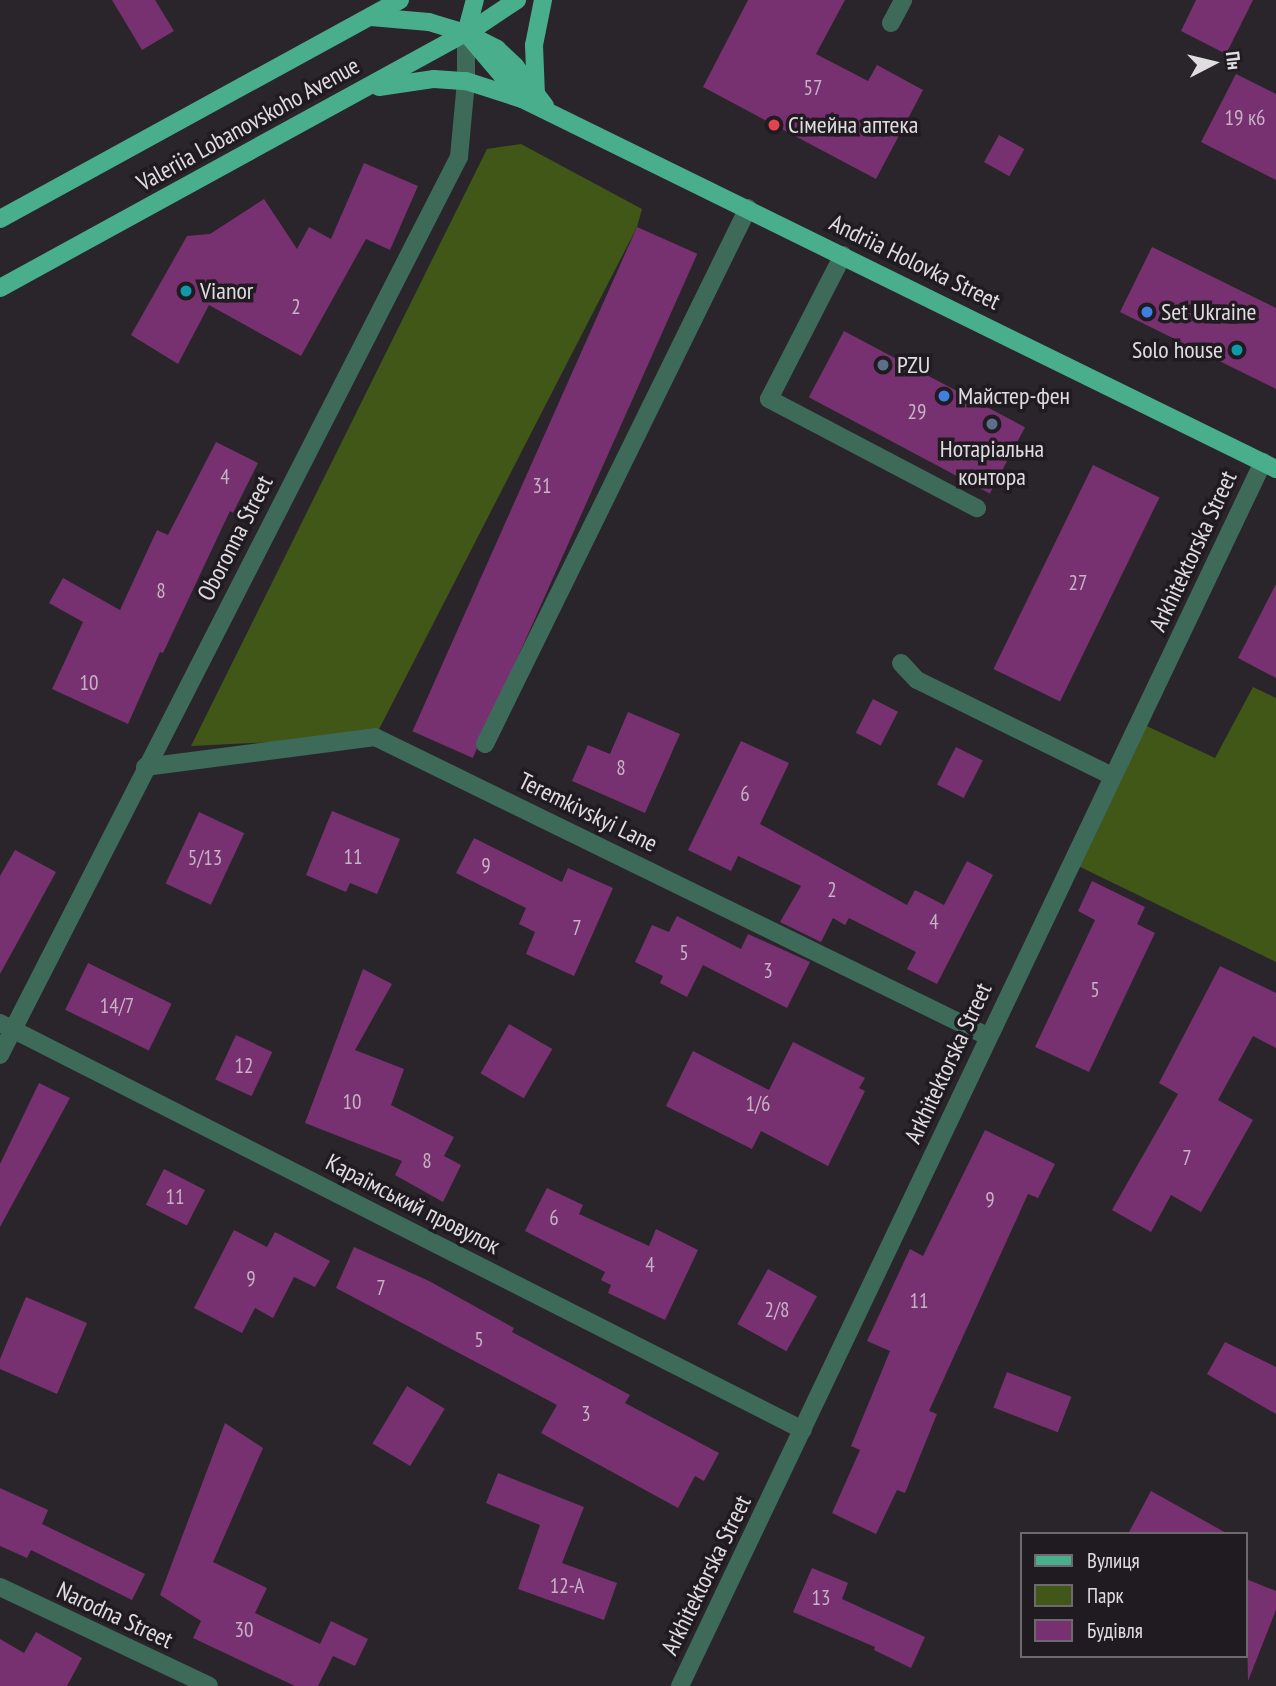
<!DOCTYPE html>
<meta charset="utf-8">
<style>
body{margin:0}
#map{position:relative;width:1276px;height:1686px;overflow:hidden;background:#2a252a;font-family:"PT Sans Narrow",sans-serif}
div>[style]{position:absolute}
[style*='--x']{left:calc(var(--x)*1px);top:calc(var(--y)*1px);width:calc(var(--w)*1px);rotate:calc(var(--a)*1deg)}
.green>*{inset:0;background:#405717}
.building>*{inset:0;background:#773170;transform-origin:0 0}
.minor>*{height:18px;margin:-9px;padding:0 9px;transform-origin:9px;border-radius:9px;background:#3d6a59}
.major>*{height:18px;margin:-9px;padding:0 9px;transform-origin:9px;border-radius:9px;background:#48ae8b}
.dots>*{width:19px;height:19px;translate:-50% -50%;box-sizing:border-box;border:4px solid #201b20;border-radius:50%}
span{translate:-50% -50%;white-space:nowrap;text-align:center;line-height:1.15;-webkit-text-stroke:7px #201b20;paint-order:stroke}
.number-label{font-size:21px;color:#c6b2c4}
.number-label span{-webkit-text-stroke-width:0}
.street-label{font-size:24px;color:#e0dde0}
.poi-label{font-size:24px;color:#e0dde0}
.left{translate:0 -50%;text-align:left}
.right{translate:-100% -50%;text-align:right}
.legend{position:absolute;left:1020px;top:1532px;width:228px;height:126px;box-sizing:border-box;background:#201b20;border:2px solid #6d696d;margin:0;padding:9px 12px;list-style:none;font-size:21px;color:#e0dde0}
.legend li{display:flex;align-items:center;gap:14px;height:35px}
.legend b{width:35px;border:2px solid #6d696d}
.north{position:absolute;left:1178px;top:28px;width:70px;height:70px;-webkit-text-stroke:5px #201b20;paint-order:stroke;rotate:83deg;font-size:19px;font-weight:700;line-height:28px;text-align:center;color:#e0dde0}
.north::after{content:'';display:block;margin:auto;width:24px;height:32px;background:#e0dde0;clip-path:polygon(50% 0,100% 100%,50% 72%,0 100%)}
</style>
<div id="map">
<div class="green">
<i style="clip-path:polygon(521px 144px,642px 209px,637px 227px,375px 737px,191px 746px,487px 149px)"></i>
<i style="clip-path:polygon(1253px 687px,1276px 698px,1276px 962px,1070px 862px,1138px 722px,1215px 758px)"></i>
</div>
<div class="building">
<i style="clip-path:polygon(112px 0,155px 0,174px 31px,142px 50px)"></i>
<i style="clip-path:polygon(748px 0,845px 0,816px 54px,868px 81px,877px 65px,923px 90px,876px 179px,703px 87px)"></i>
<i style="clip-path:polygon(1196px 0,1253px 0,1226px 54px,1181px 31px)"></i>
<i style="clip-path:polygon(1236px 74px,1276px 94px,1276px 180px,1201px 142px)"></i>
<i style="left:999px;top:135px;width:29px;height:31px;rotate:29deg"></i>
<i style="clip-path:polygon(364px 163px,418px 186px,390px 250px,366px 239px,301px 356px,209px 305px,178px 364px,131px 335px,187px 236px,210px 234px,264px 199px,297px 249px,309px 227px,331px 239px)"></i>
<i style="left:637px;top:227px;width:66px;height:552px;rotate:24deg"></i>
<i style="clip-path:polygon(1152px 247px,1276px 308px,1276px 389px,1120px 312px)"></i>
<i style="left:844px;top:331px;width:205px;height:75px;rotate:28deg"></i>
<i style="clip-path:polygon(216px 442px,258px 463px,233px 513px,230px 511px,163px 653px,160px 652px,128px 724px,52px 689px,83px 622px,49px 603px,63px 578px,120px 610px,157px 530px,168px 535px)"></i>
<i style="left:1093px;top:465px;width:74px;height:227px;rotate:26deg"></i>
<i style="clip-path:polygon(1276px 584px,1276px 678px,1238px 658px)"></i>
<i style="left:873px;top:699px;width:28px;height:38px;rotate:27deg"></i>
<i style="clip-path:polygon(628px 712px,680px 734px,645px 813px,572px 781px,588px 745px,610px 754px)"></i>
<i style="clip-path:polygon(741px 741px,789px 763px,760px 824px,907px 905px,915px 890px,944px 905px,967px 861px,993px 875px,937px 984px,907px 969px,916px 952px,849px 918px,845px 925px,833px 918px,821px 942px,780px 922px,801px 886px,738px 856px,731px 871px,688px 850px)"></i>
<i style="left:956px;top:747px;width:30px;height:42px;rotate:27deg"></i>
<i style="clip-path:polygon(332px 811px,400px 839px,377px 894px,350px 883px,346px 892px,306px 875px)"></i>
<i style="left:199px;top:812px;width:50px;height:79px;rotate:25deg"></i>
<i style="clip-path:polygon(474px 838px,562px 882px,568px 868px,613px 888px,574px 976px,526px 954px,535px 932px,519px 924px,526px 908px,456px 873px)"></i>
<i style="clip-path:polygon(15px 850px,56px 872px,0 974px,0 876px)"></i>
<i style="clip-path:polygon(1092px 881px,1145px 907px,1137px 924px,1155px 933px,1089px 1072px,1035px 1047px,1095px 920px,1078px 911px)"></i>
<i style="clip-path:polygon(677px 916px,741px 949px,748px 934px,810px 962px,787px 1008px,703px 965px,687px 997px,660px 983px,663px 976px,635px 962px,652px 925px,669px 932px)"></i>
<i style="left:88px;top:963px;width:93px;height:52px;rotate:26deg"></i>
<i style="clip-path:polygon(1220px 966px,1276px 993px,1276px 1048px,1253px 1036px,1218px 1100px,1253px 1120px,1201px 1212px,1171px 1195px,1151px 1232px,1112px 1210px,1178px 1094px,1159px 1083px)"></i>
<i style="clip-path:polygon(363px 969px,392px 984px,355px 1050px,404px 1069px,391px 1105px,454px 1137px,444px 1156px,461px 1165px,443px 1202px,395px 1175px,402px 1161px,305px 1123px)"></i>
<i style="left:509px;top:1024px;width:50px;height:57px;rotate:30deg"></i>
<i style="left:236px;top:1035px;width:40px;height:49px;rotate:25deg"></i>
<i style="clip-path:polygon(793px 1042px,865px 1078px,859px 1088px,865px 1091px,828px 1166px,761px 1131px,752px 1149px,666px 1106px,693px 1051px,769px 1090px)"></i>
<i style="clip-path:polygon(39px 1083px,70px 1098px,0 1227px,0 1164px)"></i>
<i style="clip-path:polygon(985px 1130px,1055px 1164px,1038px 1198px,1028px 1194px,929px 1411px,937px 1414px,905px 1493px,897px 1490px,876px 1534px,832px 1513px,860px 1450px,851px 1446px,890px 1351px,867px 1341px,910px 1249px,923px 1256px)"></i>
<i style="left:164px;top:1169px;width:46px;height:40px;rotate:27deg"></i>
<i style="clip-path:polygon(547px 1188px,583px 1205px,579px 1214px,649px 1246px,656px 1229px,698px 1250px,665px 1320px,608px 1293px,611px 1285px,601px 1280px,605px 1272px,525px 1231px)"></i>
<i style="clip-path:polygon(234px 1230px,267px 1247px,275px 1232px,330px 1261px,315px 1287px,294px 1277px,273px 1318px,255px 1308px,242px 1333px,194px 1308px)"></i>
<i style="clip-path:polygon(354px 1247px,429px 1281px,514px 1328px,512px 1332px,630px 1395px,625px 1403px,719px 1453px,704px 1481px,695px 1476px,678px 1508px,541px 1433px,557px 1405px,336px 1288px)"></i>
<i style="left:768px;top:1269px;width:56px;height:63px;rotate:29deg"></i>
<i style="clip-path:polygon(26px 1297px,87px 1323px,57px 1394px,0 1369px,0 1359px)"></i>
<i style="clip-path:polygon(1225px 1342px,1276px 1367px,1276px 1414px,1207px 1374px)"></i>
<i style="left:1007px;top:1372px;width:69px;height:38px;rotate:21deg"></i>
<i style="left:407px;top:1386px;width:44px;height:67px;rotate:31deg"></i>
<i style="clip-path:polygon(225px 1423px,263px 1448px,213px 1562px,267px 1588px,255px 1613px,320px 1644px,331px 1621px,368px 1639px,355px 1666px,333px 1656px,318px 1686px,295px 1686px,193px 1638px,201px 1621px,160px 1595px)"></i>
<i style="clip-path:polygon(498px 1473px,584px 1507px,562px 1563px,617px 1583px,604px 1620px,518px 1589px,540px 1525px,486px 1503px)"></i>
<i style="clip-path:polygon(0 1488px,48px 1510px,42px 1524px,145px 1574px,132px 1600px,31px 1550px,27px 1558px,0 1546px)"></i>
<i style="clip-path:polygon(1151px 1491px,1228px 1534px,1128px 1534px)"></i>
<i style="clip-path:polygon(812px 1568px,848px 1583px,842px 1599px,925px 1637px,911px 1668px,874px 1650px,875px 1647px,793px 1612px)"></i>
<i style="clip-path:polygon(1246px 1579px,1276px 1591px,1276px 1610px,1248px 1681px)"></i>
<i style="clip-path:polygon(36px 1632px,82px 1658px,67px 1686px,0 1686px,0 1639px,24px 1653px)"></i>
</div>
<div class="minor">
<i style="--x:891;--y:23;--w:26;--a:-62"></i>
<i style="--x:843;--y:255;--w:162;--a:117.2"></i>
<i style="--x:769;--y:399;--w:235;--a:27.7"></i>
<i style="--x:901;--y:663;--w:23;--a:47"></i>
<i style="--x:917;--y:680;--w:217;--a:26.2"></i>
<i style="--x:485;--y:744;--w:597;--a:-63.86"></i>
<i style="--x:145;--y:767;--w:232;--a:-7.4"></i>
<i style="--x:375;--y:737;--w:681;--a:26.04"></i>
<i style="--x:0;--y:1023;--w:900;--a:26.88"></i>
<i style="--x:0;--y:1055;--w:1009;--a:-62.93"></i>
<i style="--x:459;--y:157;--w:76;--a:-84.7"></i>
<i style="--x:466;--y:81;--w:48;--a:-90"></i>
<i style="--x:0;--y:1587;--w:231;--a:25.3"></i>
<i style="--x:680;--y:1686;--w:1356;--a:-64.53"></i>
</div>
<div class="major">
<i style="--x:371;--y:17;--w:58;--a:4.9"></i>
<i style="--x:429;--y:22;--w:39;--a:17"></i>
<i style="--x:466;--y:33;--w:35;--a:27"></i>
<i style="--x:497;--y:49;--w:25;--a:43"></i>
<i style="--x:515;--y:66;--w:50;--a:53.1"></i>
<i style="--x:466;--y:33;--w:87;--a:49.7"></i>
<i style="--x:522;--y:99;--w:840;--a:26.14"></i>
<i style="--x:466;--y:33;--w:34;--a:-75"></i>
<i style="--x:379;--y:87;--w:56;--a:-8.3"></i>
<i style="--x:434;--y:79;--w:32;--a:4"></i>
<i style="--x:466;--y:81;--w:56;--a:17.8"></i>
<i style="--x:536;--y:95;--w:50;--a:-92.3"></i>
<i style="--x:534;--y:45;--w:46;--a:-78.7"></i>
<i style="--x:0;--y:219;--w:456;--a:-28.7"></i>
<i style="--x:0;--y:288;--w:545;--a:-28.73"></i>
<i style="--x:478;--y:26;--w:47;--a:-33.7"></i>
</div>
<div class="dots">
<i style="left:774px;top:125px;background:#e0444e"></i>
<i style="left:186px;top:291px;background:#0f9aa8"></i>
<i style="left:1147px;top:312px;background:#3f7fe0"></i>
<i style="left:1237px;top:350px;background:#0f9aa8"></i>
<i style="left:883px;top:365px;background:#5c6f8a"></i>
<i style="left:944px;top:396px;background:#3f7fe0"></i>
<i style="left:992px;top:424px;background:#5c6f8a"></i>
</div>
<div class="number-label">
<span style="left:813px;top:88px">57</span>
<span style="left:1245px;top:118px">19 к6</span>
<span style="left:296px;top:307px">2</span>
<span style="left:917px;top:412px">29</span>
<span style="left:225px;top:477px">4</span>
<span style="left:542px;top:486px">31</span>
<span style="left:1078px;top:583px">27</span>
<span style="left:161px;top:591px">8</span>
<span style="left:89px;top:683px">10</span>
<span style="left:621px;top:768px">8</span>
<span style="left:745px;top:794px">6</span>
<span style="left:353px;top:857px">11</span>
<span style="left:205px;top:858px">5/13</span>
<span style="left:486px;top:866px">9</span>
<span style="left:832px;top:890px">2</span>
<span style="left:934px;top:922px">4</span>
<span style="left:577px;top:928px">7</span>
<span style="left:684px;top:953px">5</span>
<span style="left:768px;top:971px">3</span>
<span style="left:1095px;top:990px">5</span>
<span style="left:117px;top:1006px">14/7</span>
<span style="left:244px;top:1066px">12</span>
<span style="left:352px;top:1102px">10</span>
<span style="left:758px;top:1104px">1/6</span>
<span style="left:1187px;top:1158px">7</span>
<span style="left:427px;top:1161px">8</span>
<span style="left:175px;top:1197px">11</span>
<span style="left:990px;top:1200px">9</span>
<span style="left:554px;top:1218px">6</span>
<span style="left:650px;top:1265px">4</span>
<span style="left:251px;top:1279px">9</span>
<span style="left:381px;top:1288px">7</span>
<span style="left:919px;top:1301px">11</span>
<span style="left:777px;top:1310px">2/8</span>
<span style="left:479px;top:1340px">5</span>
<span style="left:586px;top:1414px">3</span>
<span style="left:567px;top:1586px">12-А</span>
<span style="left:821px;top:1598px">13</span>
<span style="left:244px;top:1630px">30</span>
</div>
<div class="street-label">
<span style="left:248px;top:124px;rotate:-29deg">Valeriia Lobanovskoho Avenue</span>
<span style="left:915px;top:262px;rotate:26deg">Andriia Holovka Street</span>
<span style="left:235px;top:538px;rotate:-63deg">Oboronna Street</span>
<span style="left:1193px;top:551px;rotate:-65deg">Arkhitektorska Street</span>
<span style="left:588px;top:812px;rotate:26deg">Teremkivskyi Lane</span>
<span style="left:948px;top:1063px;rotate:-65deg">Arkhitektorska Street</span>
<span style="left:413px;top:1204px;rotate:27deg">Караїмський провулок</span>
<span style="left:706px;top:1575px;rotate:-64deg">Arkhitektorska Street</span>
<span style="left:115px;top:1615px;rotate:25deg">Narodna Street</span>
</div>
<div class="poi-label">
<span class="left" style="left:788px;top:125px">Сімейна аптека</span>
<span class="left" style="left:200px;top:291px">Vianor</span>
<span class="left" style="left:1161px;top:312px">Set Ukraine</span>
<span class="right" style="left:1223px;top:350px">Solo house</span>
<span class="left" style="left:897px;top:365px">PZU</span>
<span class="left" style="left:958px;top:396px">Майстер-фен</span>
<span style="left:992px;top:463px">Нотаріальна<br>контора</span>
</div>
<ul class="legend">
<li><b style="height:9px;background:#48ae8b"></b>Вулиця</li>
<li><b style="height:19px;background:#405717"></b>Парк</li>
<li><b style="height:19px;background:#773170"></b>Будівля</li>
</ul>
<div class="north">Пн</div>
</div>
